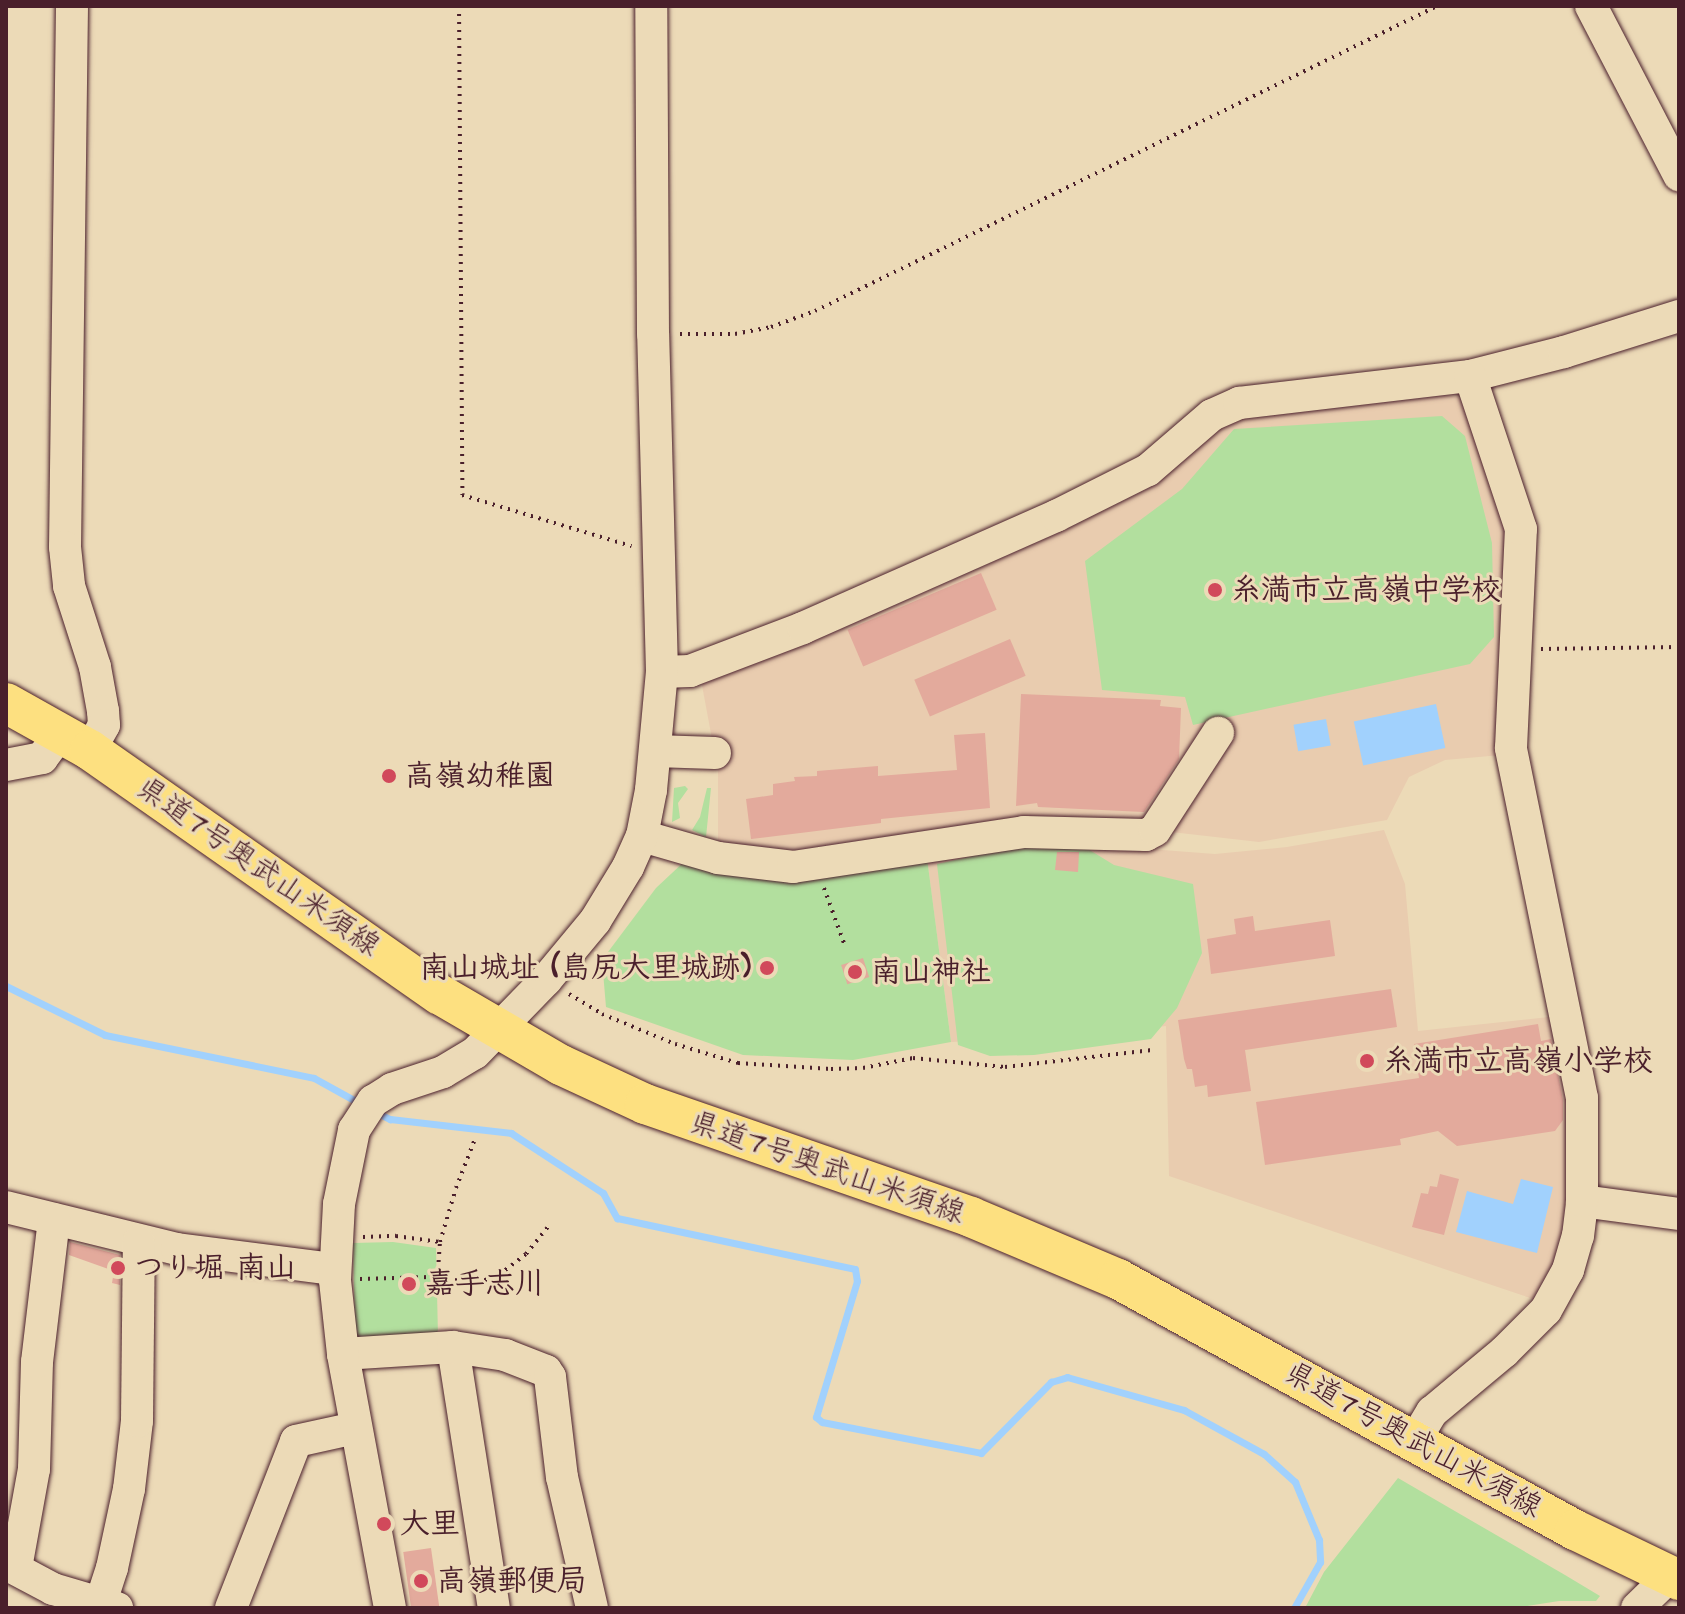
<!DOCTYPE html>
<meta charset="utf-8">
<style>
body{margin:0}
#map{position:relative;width:1685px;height:1614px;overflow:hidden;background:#ecdab7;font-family:"Architects Daughter","Klee One",sans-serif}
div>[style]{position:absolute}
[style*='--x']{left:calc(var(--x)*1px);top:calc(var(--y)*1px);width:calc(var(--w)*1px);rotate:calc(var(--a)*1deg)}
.built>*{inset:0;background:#e9ccaf}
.green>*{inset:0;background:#b2df9e}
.water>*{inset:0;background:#a1d1fd;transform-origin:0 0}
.stream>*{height:7px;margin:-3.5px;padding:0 3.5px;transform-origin:3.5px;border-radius:3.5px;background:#a1d1fd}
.building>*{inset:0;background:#e3aa9c;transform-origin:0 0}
.path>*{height:4px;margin-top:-2px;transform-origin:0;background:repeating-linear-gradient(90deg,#4a1f2b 0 2px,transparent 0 8px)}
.roads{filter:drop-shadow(0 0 2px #4a1f2b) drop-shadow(0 0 2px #4a1f2b)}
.minor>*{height:32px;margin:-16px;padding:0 16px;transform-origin:16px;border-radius:16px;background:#ecdab7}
.major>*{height:40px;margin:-20px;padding:0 20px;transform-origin:20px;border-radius:20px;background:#fde080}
.dots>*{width:22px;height:22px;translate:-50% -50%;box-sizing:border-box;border:4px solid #ecdab7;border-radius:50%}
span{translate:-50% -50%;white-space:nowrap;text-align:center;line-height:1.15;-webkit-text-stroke:6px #ecdab7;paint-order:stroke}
.poi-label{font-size:30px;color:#4a1f2b;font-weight:700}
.left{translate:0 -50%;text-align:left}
.right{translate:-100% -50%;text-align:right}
.street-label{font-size:30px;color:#4a1f2b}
.frame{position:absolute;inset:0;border:8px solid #4a1f2b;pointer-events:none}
</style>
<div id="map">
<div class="built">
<i style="clip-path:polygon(1423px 392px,1457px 397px,1466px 402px,1511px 536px,1501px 755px,1445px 760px,1409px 777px,1387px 820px,1259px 842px,1145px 829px,753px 856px,718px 844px,718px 771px,701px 680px,1227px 420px)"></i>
<i style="clip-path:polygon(1384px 830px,1405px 884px,1418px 1031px,1558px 1016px,1574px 1124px,1563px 1258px,1539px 1301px,1169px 1176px,1166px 1026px,1060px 1037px,951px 1042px,927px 858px,1110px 846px,1215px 854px,1287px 847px)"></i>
</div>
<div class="green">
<i style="clip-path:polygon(1442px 416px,1465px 436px,1492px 543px,1494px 637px,1470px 664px,1193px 725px,1185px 697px,1102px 690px,1085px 561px,1182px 489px,1234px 429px)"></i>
<i style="clip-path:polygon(685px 786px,688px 789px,678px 803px,680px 818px,672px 822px,674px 788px)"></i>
<i style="clip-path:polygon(707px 788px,711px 788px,706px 837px,692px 830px,700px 817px)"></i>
<i style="clip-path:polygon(1022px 845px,1088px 849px,1114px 865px,1193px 884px,1202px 953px,1177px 1008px,1151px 1039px,1034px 1055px,990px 1056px,958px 1045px,937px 864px)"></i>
<i style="clip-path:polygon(927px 858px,951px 1042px,853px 1060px,743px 1055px,606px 1007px,602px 960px,656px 888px,687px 859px)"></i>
<i style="clip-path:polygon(393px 1242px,436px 1248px,438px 1336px,362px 1341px,355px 1335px,353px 1243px)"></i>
<i style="clip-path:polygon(1398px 1478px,1565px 1575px,1600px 1596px,1596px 1601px,1559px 1601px,1514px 1608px,1305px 1608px,1324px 1572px)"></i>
</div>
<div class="water">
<i style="left:1436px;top:704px;width:45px;height:84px;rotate:78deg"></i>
<i style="left:1326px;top:719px;width:27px;height:33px;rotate:80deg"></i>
<i style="clip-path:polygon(1521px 1179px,1553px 1187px,1537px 1253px,1456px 1232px,1467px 1191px,1513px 1204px)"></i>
</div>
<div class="stream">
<i style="--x:6;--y:986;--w:110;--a:26.3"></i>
<i style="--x:105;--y:1035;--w:213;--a:11.6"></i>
<i style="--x:314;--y:1078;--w:54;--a:29"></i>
<i style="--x:376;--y:1112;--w:16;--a:27"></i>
<i style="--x:390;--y:1119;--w:122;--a:6.6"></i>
<i style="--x:511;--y:1133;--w:110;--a:33.1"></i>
<i style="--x:603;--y:1193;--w:29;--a:61"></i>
<i style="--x:617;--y:1218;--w:243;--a:12.1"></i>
<i style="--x:855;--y:1269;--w:12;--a:81"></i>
<i style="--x:857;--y:1281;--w:142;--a:106.8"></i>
<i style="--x:816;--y:1417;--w:8;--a:40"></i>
<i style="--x:822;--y:1422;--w:162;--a:11"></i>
<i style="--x:981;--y:1453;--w:100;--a:-45.4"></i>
<i style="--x:1051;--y:1382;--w:17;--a:-17"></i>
<i style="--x:1067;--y:1377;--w:122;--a:15.8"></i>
<i style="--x:1184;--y:1410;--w:91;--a:28.8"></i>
<i style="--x:1264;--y:1454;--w:42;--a:42.1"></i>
<i style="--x:1295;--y:1482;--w:63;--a:67.5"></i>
<i style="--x:1319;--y:1540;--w:22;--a:87"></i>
<i style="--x:1320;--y:1562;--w:53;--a:119.5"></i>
</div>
<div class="building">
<i style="left:981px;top:573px;width:40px;height:145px;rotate:67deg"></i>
<i style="left:1010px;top:639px;width:40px;height:104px;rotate:67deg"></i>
<i style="clip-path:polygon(1021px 694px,1161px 700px,1160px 706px,1181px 708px,1179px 759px,1144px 812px,1038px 807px,1037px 803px,1016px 806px)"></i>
<i style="clip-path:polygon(985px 733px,990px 808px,881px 819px,881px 823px,751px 839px,746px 799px,773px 795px,773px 784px,795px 781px,794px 777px,817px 776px,817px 771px,878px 766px,878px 776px,957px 770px,954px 735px)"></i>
<i style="clip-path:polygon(1057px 852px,1079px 852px,1078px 872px,1055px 870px)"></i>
<i style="clip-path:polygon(1253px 916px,1255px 931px,1330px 920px,1335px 956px,1211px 974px,1207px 939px,1236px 934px,1234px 919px)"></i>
<i style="left:863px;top:958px;width:20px;height:23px;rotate:72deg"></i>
<i style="clip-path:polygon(1391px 989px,1397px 1027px,1245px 1050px,1251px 1091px,1208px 1097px,1207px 1085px,1195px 1087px,1192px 1069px,1187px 1069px,1184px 1059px,1178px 1020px)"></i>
<i style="clip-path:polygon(1538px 1024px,1541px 1041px,1551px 1039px,1563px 1100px,1563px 1120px,1555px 1131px,1457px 1146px,1438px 1131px,1400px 1139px,1401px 1145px,1265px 1165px,1256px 1102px,1419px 1078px,1414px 1044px)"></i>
<i style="clip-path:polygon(1440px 1174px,1459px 1179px,1444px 1235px,1412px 1227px,1421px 1193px,1428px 1194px,1430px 1186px,1437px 1187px)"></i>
<i style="clip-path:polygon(70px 1242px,120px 1255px,120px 1285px,112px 1283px,114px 1271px,69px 1255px)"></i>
<i style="left:431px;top:1548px;width:61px;height:28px;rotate:82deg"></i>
</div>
<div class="path">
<i style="--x:459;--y:6;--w:489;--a:89.6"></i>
<i style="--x:462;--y:495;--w:177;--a:16.8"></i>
<i style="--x:680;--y:334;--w:55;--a:0"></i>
<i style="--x:735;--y:334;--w:37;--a:-11"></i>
<i style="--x:771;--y:327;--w:47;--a:-20"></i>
<i style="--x:815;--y:311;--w:693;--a:-26.12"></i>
<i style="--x:1541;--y:649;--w:138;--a:-0.8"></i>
<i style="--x:824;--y:888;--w:62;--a:70.1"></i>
<i style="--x:569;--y:994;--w:39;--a:31"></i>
<i style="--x:602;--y:1014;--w:79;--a:22.3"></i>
<i style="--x:675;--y:1044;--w:66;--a:16.8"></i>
<i style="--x:738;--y:1063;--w:93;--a:3.7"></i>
<i style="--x:831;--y:1069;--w:32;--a:-2"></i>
<i style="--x:863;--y:1068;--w:51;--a:-11.3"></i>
<i style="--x:913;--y:1058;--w:92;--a:5.6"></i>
<i style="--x:1005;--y:1067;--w:148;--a:-6.6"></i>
<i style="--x:363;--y:1237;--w:33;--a:-2"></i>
<i style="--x:396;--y:1236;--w:44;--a:7.8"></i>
<i style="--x:431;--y:1277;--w:46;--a:7.4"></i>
<i style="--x:477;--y:1283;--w:23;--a:-20"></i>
<i style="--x:499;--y:1275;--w:34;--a:-38"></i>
<i style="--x:526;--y:1254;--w:35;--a:-51"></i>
<i style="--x:360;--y:1279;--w:71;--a:-1.6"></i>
<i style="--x:431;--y:1277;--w:10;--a:-45"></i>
<i style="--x:438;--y:1270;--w:28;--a:-86"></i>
<i style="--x:440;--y:1242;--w:56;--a:-73.5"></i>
<i style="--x:456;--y:1188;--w:53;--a:-68.8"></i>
</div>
<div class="roads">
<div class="minor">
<i style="--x:72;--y:6;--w:541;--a:90.74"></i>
<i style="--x:65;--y:547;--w:39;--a:84"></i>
<i style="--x:69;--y:586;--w:85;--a:72.2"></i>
<i style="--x:95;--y:667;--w:45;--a:79.7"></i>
<i style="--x:103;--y:711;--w:14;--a:86"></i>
<i style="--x:104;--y:725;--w:29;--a:119"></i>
<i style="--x:1591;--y:6;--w:191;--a:62.5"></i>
<i style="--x:662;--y:672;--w:28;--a:-2"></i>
<i style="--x:690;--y:671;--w:121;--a:-20.8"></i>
<i style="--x:803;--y:628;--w:277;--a:-23.9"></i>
<i style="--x:1056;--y:516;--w:103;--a:-26.6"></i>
<i style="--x:1148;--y:470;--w:84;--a:-40.7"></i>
<i style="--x:1212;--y:415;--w:30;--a:-24"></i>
<i style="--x:1239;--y:403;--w:233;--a:-6.7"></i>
<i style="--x:1470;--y:376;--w:97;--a:-14.3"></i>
<i style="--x:1564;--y:352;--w:121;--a:-17.4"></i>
<i style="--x:655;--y:751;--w:60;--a:1.9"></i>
<i style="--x:6;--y:765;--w:37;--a:-11"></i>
<i style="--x:42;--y:758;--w:31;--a:-53"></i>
<i style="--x:642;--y:836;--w:79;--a:16.1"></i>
<i style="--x:718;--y:858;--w:76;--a:6.8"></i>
<i style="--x:793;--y:867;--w:234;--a:-8.6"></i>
<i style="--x:1024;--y:832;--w:122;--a:1.4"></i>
<i style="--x:1146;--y:835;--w:10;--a:-29"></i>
<i style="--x:1155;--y:830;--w:116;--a:-57"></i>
<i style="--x:1582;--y:1201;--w:98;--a:7.6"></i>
<i style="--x:6;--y:1207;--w:176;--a:13.8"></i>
<i style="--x:177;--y:1249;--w:158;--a:7.3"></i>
<i style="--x:453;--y:1347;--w:264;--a:81.1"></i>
<i style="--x:343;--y:1354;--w:110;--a:-3.6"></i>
<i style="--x:453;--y:1347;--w:53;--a:8.7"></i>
<i style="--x:505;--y:1355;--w:44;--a:21.3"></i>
<i style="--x:546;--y:1371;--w:7;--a:56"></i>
<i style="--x:550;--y:1377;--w:101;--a:83.2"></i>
<i style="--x:562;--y:1477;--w:134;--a:77.1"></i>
<i style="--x:1415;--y:1440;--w:33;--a:-59"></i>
<i style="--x:1432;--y:1412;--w:94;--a:-39.8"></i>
<i style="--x:1504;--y:1352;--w:59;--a:-45"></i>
<i style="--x:1546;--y:1310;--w:46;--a:-61.2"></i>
<i style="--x:1568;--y:1270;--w:35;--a:-74"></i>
<i style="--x:1578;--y:1236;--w:35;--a:-83"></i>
<i style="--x:1582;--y:1201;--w:103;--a:-90"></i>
<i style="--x:1582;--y:1098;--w:357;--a:-101.5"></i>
<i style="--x:1511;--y:748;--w:219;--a:-87.4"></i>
<i style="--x:1521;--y:529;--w:161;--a:-108.4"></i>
<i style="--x:6;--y:1564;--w:53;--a:28"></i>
<i style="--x:53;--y:1589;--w:67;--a:16.5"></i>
<i style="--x:16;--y:1568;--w:101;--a:-79.7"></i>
<i style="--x:34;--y:1469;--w:107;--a:-88.4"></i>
<i style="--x:37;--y:1362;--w:144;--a:-83.2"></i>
<i style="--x:99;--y:1608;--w:42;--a:-72"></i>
<i style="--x:112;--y:1568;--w:81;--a:-77.9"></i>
<i style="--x:129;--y:1489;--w:68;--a:-83.3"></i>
<i style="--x:137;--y:1421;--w:179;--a:-89.4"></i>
<i style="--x:231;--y:1608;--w:179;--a:-68.7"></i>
<i style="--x:296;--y:1441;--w:60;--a:-12.4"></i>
<i style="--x:390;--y:1608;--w:258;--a:-100.5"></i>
<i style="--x:343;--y:1354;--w:74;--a:-96.2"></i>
<i style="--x:335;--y:1280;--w:76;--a:-87"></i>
<i style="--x:339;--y:1204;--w:76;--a:-78.5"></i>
<i style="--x:354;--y:1130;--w:35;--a:-57"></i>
<i style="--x:373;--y:1101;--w:22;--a:-32"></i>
<i style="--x:392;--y:1089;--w:54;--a:-18.4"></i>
<i style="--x:443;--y:1072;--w:37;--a:-31"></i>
<i style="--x:475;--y:1053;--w:102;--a:-45.8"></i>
<i style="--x:546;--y:980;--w:77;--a:-50.3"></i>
<i style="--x:595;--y:921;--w:63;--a:-58.6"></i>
<i style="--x:628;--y:867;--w:34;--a:-66"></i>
<i style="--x:642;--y:836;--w:47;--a:-78.9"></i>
<i style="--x:651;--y:790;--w:119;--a:-84.7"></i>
<i style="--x:662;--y:672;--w:338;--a:-91.5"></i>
<i style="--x:653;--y:334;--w:328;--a:-90.3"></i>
<i style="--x:1637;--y:1608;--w:45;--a:-44.1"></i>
</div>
<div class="major">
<i style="--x:6;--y:703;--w:96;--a:29.2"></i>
<i style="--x:90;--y:750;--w:426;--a:35"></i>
<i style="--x:439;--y:994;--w:141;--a:30.2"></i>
<i style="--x:561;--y:1065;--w:93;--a:24.9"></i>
<i style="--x:645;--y:1104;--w:345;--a:19.1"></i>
<i style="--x:971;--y:1217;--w:160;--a:22.9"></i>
<i style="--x:1118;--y:1279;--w:521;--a:28.78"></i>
<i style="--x:1575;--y:1530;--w:115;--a:25.7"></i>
</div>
</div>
<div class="dots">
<i style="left:1215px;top:590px;background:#d1495b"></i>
<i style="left:389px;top:776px;background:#d1495b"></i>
<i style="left:767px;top:968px;background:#d1495b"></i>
<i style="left:855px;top:972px;background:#d1495b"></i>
<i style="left:1367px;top:1061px;background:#d1495b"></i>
<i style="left:118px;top:1268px;background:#d1495b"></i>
<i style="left:409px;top:1284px;background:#d1495b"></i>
<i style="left:384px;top:1524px;background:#d1495b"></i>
<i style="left:421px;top:1581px;background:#d1495b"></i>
</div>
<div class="poi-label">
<span class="left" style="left:1231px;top:590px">糸満市立高嶺中学校</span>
<span class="left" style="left:405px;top:776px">高嶺幼稚園</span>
<span class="right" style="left:751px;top:968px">南山城址 (島尻大里城跡)</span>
<span class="left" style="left:871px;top:972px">南山神社</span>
<span class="left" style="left:1383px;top:1061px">糸満市立高嶺小学校</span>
<span class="left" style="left:134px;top:1268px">つり堀 南山</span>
<span class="left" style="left:425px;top:1284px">嘉手志川</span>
<span class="left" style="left:400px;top:1524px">大里</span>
<span class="left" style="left:437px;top:1581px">高嶺郵便局</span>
</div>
<div class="street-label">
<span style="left:258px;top:867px;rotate:35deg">県道7号奥武山米須線</span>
<span style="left:827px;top:1168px;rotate:19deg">県道7号奥武山米須線</span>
<span style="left:1413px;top:1440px;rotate:29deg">県道7号奥武山米須線</span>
</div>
<div class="frame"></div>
</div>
